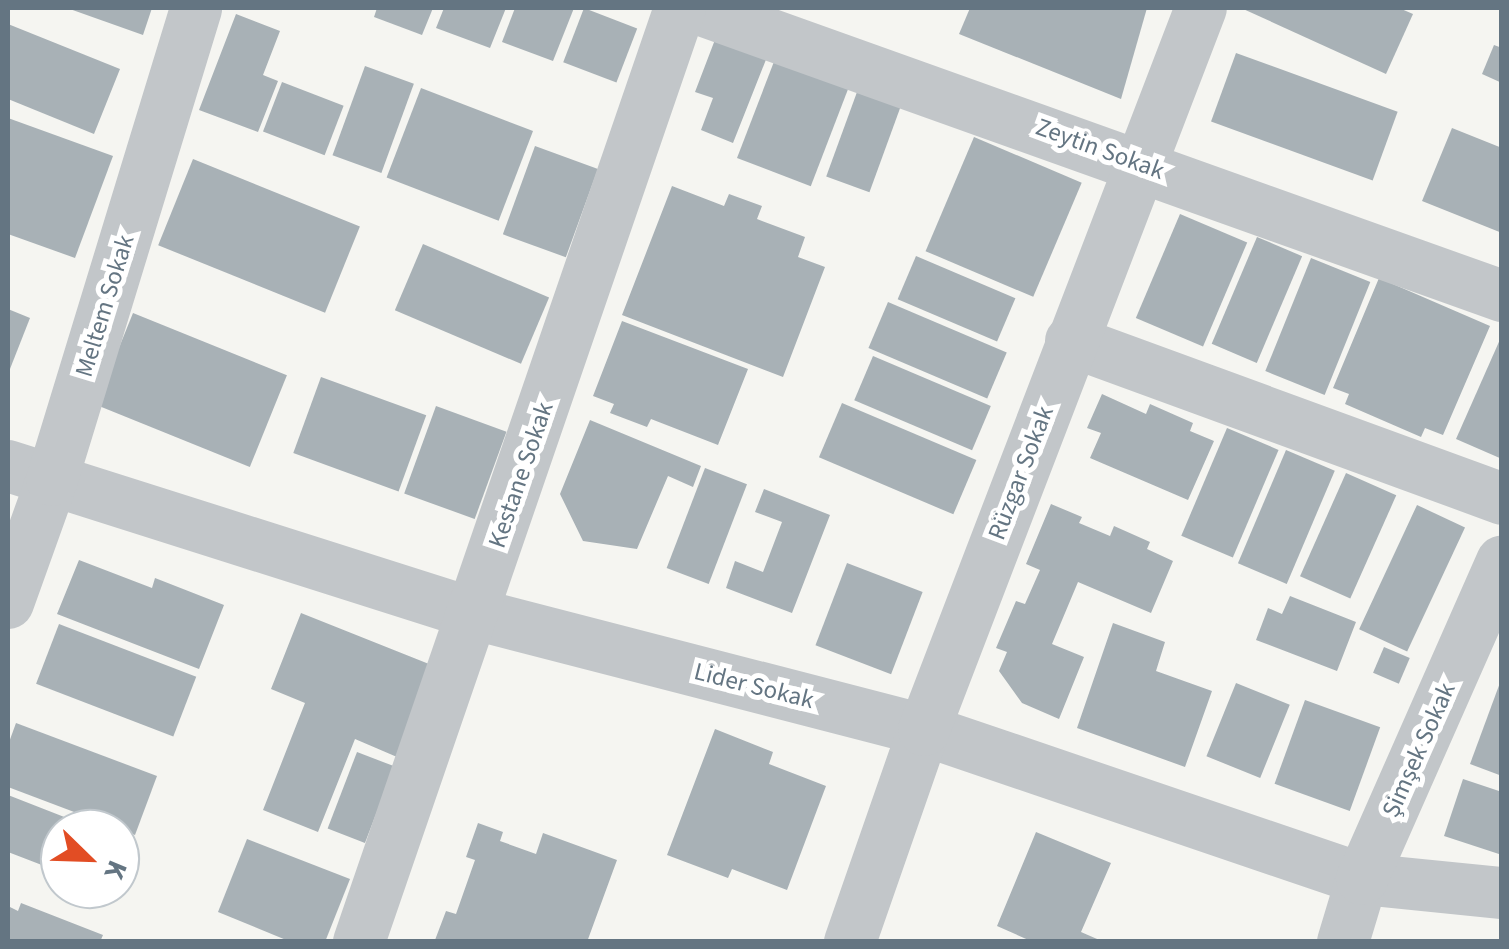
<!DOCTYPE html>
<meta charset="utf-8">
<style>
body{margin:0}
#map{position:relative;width:1509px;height:949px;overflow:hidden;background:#f5f5f1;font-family:"Source Sans 3",sans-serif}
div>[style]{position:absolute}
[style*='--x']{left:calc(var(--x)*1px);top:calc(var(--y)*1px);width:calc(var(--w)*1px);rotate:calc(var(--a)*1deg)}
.building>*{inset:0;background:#a8b1b6;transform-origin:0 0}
.minor>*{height:52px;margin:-26px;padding:0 26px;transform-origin:26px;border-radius:26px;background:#c2c6c9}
span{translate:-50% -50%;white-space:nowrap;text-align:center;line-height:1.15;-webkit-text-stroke:10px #fff;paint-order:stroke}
.street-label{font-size:25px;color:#647582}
.frame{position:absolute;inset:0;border:10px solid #647582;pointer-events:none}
.north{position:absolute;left:40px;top:809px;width:100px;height:100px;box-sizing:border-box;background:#fff;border:2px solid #c1c8cd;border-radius:50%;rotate:113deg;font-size:28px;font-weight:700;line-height:40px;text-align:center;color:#647582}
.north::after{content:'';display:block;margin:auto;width:35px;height:45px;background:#e24d24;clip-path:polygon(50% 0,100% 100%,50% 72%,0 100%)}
</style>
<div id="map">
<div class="building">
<i style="clip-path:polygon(67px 8px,152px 8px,143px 35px)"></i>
<i style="clip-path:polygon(377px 8px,433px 8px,422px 35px,374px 17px)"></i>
<i style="clip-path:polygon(444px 8px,506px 8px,490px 48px,436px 28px)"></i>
<i style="clip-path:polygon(515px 8px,574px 8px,553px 61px,502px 42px)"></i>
<i style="left:584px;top:8px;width:57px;height:58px;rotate:21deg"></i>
<i style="clip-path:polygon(970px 8px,1147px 8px,1121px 99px,959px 34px)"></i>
<i style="clip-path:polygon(1241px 8px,1399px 8px,1413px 14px,1386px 74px)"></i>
<i style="clip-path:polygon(236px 14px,280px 31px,263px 75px,278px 81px,258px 132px,199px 110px)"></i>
<i style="clip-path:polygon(8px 24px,120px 69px,94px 134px,8px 99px)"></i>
<i style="clip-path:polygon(716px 37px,767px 57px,733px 143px,701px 130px,713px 98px,695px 92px)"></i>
<i style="clip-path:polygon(1494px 45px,1502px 48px,1502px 83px,1482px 74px)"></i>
<i style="left:1236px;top:53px;width:172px;height:73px;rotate:20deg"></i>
<i style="left:775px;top:59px;width:79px;height:106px;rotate:21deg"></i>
<i style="left:365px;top:66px;width:52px;height:95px;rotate:20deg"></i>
<i style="left:282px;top:82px;width:66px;height:53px;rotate:21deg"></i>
<i style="left:421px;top:88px;width:120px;height:96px;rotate:21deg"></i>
<i style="left:857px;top:92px;width:46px;height:90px;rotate:20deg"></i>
<i style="clip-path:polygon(8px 118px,113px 156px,75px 258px,8px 234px)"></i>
<i style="clip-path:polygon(1452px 128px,1502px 148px,1502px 233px,1422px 201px)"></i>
<i style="left:974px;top:137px;width:117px;height:124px;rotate:23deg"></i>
<i style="left:535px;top:146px;width:67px;height:94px;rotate:20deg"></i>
<i style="left:193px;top:159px;width:180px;height:93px;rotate:22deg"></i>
<i style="clip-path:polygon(672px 186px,724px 206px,729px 194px,762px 206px,757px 219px,805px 237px,798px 257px,825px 267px,783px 377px,622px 315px)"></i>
<i style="left:1180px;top:214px;width:73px;height:113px;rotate:23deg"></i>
<i style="left:1257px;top:237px;width:49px;height:116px;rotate:23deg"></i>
<i style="left:423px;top:244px;width:137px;height:72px;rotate:23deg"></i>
<i style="left:916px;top:256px;width:108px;height:47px;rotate:23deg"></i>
<i style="left:1311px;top:258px;width:64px;height:122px;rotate:22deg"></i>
<i style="clip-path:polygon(1379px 278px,1490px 326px,1443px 435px,1425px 428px,1421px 437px,1345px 404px,1349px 394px,1333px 388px)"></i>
<i style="left:888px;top:302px;width:129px;height:50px;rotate:23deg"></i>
<i style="clip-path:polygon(8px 309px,30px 318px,8px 374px)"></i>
<i style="left:133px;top:313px;width:166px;height:99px;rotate:22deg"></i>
<i style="clip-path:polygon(622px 321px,748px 369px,718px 445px,651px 419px,647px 427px,610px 413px,614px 404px,593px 396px)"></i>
<i style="clip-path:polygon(1502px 335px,1502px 459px,1456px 439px)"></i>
<i style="left:873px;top:356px;width:128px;height:48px;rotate:23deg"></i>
<i style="left:321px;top:377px;width:112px;height:81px;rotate:20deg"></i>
<i style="clip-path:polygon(1102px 394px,1146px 414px,1150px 404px,1193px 423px,1190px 431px,1214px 441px,1188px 500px,1090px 458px,1101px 433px,1087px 428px)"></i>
<i style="left:842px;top:403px;width:146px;height:59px;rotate:23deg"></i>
<i style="left:436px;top:406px;width:75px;height:93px;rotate:20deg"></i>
<i style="clip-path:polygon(590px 420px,701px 466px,693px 487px,668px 476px,637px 549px,583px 541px,560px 494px)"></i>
<i style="left:1227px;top:428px;width:56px;height:117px;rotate:23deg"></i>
<i style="left:1286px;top:450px;width:53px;height:123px;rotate:23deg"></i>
<i style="left:705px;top:468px;width:45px;height:107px;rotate:21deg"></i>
<i style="left:1346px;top:473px;width:55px;height:113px;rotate:24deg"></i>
<i style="clip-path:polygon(764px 489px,830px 515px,792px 613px,726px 588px,735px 561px,763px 572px,782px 522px,755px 512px)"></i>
<i style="clip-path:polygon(1051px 504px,1082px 517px,1079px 523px,1110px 536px,1114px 526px,1150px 542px,1147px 549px,1173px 561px,1151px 613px,1078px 582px,1052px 644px,1084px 657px,1059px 719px,1022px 703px,999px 671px,1007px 652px,996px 648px,1016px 601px,1025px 604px,1040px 570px,1026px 564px)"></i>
<i style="left:1417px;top:505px;width:53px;height:137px;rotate:25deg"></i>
<i style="clip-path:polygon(79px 560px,152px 588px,155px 578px,224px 605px,199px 669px,57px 614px)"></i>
<i style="left:847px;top:563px;width:81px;height:88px;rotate:21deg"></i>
<i style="clip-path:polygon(1290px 596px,1356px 622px,1337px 671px,1256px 640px,1268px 608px,1282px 614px)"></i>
<i style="clip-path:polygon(301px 613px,434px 666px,397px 757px,355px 739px,318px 832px,263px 810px,305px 703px,271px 689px)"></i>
<i style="clip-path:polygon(1113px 623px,1165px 642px,1156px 671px,1212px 691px,1185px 767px,1077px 728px)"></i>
<i style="left:59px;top:624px;width:147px;height:64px;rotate:21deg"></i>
<i style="left:1384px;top:647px;width:28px;height:28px;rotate:23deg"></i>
<i style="clip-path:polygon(1501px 680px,1502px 681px,1502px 776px,1470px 764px)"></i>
<i style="left:1236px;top:683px;width:58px;height:79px;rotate:22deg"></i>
<i style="left:1305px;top:700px;width:80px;height:89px;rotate:20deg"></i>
<i style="clip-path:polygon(16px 723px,157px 776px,135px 835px,8px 787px,8px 745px)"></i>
<i style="clip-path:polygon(715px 729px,773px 752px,769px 764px,826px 786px,787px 890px,732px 869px,728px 878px,667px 855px)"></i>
<i style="left:357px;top:752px;width:40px;height:82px;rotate:21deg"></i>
<i style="clip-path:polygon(1463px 779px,1502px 792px,1502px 855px,1444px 836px)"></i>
<i style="clip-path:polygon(8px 795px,95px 829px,60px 829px,60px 872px,8px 852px)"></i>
<i style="clip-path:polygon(478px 823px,503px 832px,500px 841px,536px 854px,543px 833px,617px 860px,587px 942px,435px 940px,446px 911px,456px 914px,475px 860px,466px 857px)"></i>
<i style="clip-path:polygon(1036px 832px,1111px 863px,1081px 932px,1104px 942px,1033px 942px,997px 926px)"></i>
<i style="clip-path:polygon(120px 838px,130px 842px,120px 869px)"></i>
<i style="clip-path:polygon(247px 839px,350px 879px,325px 942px,291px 942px,218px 912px)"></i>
<i style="clip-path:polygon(21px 903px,103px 935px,100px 942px,8px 942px,8px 906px,18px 911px)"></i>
</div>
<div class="minor">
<i style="--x:696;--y:8;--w:856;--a:19.66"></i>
<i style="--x:1071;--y:341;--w:459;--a:20.1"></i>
<i style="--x:8;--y:466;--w:490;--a:17.6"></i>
<i style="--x:475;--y:614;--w:464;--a:14.5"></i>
<i style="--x:924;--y:730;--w:463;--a:18.8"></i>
<i style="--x:1362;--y:879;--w:141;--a:5.7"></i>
<i style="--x:8;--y:603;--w:131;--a:-70.3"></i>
<i style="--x:52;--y:480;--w:493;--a:-73"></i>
<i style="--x:359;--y:942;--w:988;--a:-71.03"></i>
<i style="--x:850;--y:942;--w:225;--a:-70.8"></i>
<i style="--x:924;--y:730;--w:773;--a:-69.01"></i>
<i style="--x:1343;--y:942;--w:66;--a:-73.2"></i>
<i style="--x:1362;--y:879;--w:347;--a:-66.2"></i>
</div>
<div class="street-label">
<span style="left:1100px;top:149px;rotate:20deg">Zeytin Sokak</span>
<span style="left:105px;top:306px;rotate:-73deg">Meltem Sokak</span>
<span style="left:1021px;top:473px;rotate:-69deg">Rüzgar Sokak</span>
<span style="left:521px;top:475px;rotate:-71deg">Kestane Sokak</span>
<span style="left:754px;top:686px;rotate:14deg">Lider Sokak</span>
<span style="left:1419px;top:750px;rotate:-66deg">Şimşek Sokak</span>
</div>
<div class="frame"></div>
<div class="north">K</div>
</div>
